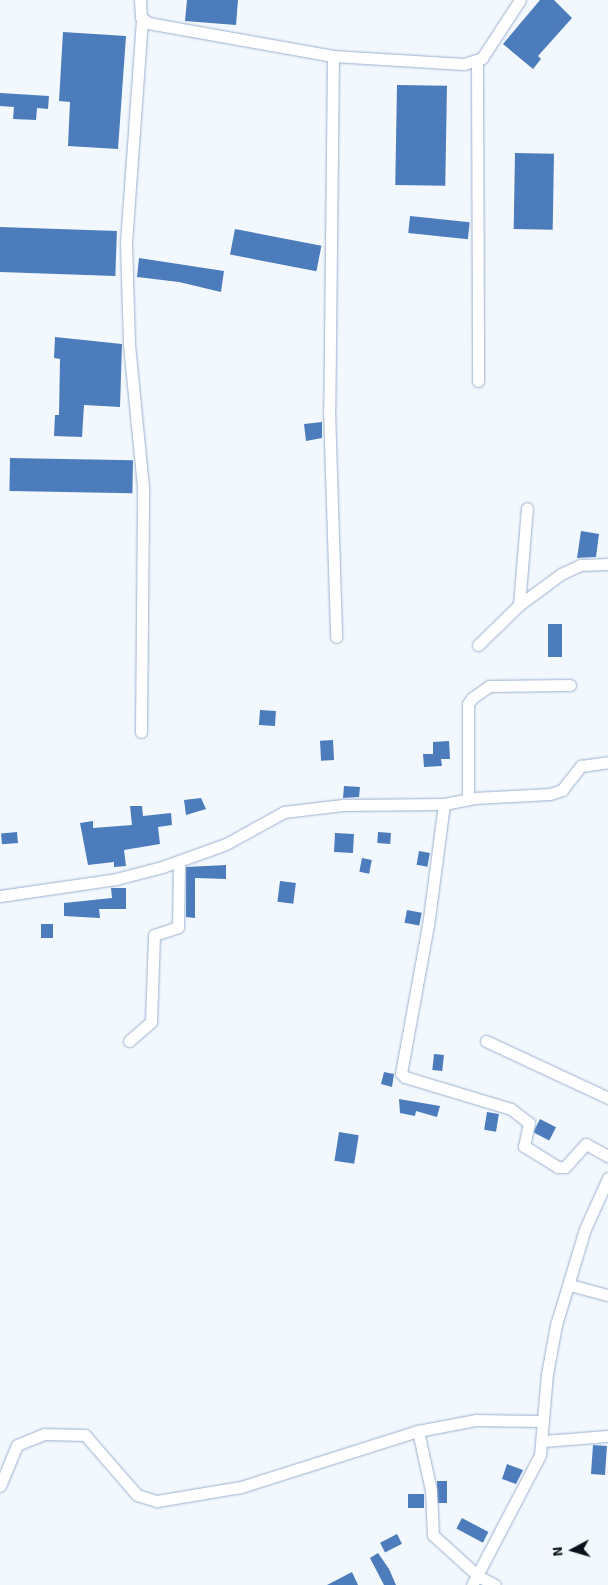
<!DOCTYPE html>
<style>
body{margin:0}
#map{position:relative;width:608px;height:1585px;overflow:hidden;background:#f3f8fe;font-family:Signika,sans-serif}
div>[style]{position:absolute}
[style*='--x']{left:calc(var(--x)*1px);top:calc(var(--y)*1px);width:calc(var(--w)*1px);rotate:calc(var(--a)*1deg)}
.building>*{inset:0;background:#4c7cbc;transform-origin:0 0}
.roads{filter:drop-shadow(0 0 1px #9bb0ce) drop-shadow(0 0 1px #9bb0ce)}
.street>*{height:11px;margin:-5.5px;padding:0 5.5px;transform-origin:5.5px;border-radius:5.5px;background:#fff}
span{translate:-50% -50%;white-space:nowrap;text-align:center;line-height:1.15;-webkit-text-stroke:4px #f3f8fe;paint-order:stroke}
.north{position:absolute;left:548px;top:1525px;width:50px;height:50px;-webkit-text-stroke:4px #f3f8fe;paint-order:stroke;rotate:264deg;font-size:14px;font-weight:700;line-height:20px;text-align:center;color:#0a111c}
.north::after{content:'';display:block;margin:auto;width:18px;height:22px;background:#0a111c;clip-path:polygon(50% 0,100% 100%,50% 72%,0 100%)}
</style>
<div id="map">
<div class="building">
<i style="clip-path:polygon(187px 0,238px 0,236px 25px,185px 21px)"></i>
<i style="clip-path:polygon(540px 0,554px 0,572px 18px,538px 56px,541px 59px,533px 69px,503px 44px)"></i>
<i style="clip-path:polygon(63px 32px,126px 36px,118px 149px,68px 146px,70px 102px,59px 101px)"></i>
<i style="left:397px;top:85px;width:50px;height:100px;rotate:1deg"></i>
<i style="clip-path:polygon(0 93px,49px 96px,48px 109px,37px 108px,36px 120px,13px 119px,14px 107px,0 106px)"></i>
<i style="left:515px;top:153px;width:39px;height:76px;rotate:1deg"></i>
<i style="left:410px;top:216px;width:60px;height:17px;rotate:6deg"></i>
<i style="left:0;top:227px;width:117px;height:45px;rotate:2deg"></i>
<i style="left:235px;top:229px;width:88px;height:26px;rotate:11deg"></i>
<i style="clip-path:polygon(139px 258px,224px 271px,221px 292px,179px 282px,137px 277px)"></i>
<i style="clip-path:polygon(55px 337px,122px 344px,120px 407px,84px 405px,82px 437px,54px 436px,55px 415px,59px 415px,60px 359px,54px 358px)"></i>
<i style="clip-path:polygon(322px 422px,322px 438px,306px 441px,304px 424px)"></i>
<i style="left:10px;top:458px;width:123px;height:33px;rotate:1deg"></i>
<i style="clip-path:polygon(581px 531px,599px 534px,596px 557px,577px 558px)"></i>
<i style="left:548px;top:624px;width:14px;height:33px"></i>
<i style="left:260px;top:710px;width:16px;height:15px;rotate:4deg"></i>
<i style="left:333px;top:740px;width:20px;height:13px;rotate:87deg"></i>
<i style="clip-path:polygon(449px 741px,450px 759px,441px 759px,442px 766px,424px 767px,423px 754px,433px 754px,433px 742px)"></i>
<i style="clip-path:polygon(344px 786px,360px 787px,359px 797px,343px 798px)"></i>
<i style="clip-path:polygon(201px 798px,206px 809px,186px 815px,184px 800px)"></i>
<i style="clip-path:polygon(130px 806px,142px 806px,143px 816px,171px 813px,172px 825px,158px 827px,160px 844px,124px 850px,126px 866px,114px 867px,114px 862px,88px 865px,80px 823px,93px 821px,93px 828px,132px 825px)"></i>
<i style="left:17px;top:832px;width:11px;height:16px;rotate:85deg"></i>
<i style="left:378px;top:832px;width:13px;height:11px;rotate:4deg"></i>
<i style="left:335px;top:833px;width:19px;height:19px;rotate:3deg"></i>
<i style="left:419px;top:851px;width:11px;height:14px;rotate:10deg"></i>
<i style="left:362px;top:858px;width:10px;height:14px;rotate:11deg"></i>
<i style="clip-path:polygon(226px 865px,226px 879px,195px 878px,195px 918px,186px 917px,186px 867px)"></i>
<i style="left:280px;top:881px;width:16px;height:21px;rotate:7deg"></i>
<i style="clip-path:polygon(111px 888px,126px 888px,126px 909px,99px 909px,100px 918px,64px 916px,64px 903px,112px 898px)"></i>
<i style="left:407px;top:910px;width:15px;height:13px;rotate:11deg"></i>
<i style="left:41px;top:924px;width:12px;height:14px"></i>
<i style="left:434px;top:1054px;width:10px;height:16px;rotate:6deg"></i>
<i style="clip-path:polygon(384px 1072px,394px 1074px,392px 1087px,381px 1084px)"></i>
<i style="clip-path:polygon(399px 1099px,440px 1106px,437px 1117px,416px 1111px,415px 1116px,400px 1113px)"></i>
<i style="left:487px;top:1112px;width:12px;height:18px;rotate:9deg"></i>
<i style="left:540px;top:1119px;width:18px;height:15px;rotate:27deg"></i>
<i style="left:339px;top:1132px;width:20px;height:29px;rotate:9deg"></i>
<i style="left:593px;top:1445px;width:14px;height:29px;rotate:4deg"></i>
<i style="clip-path:polygon(507px 1464px,523px 1470px,516px 1484px,502px 1479px)"></i>
<i style="left:437px;top:1481px;width:10px;height:22px"></i>
<i style="left:424px;top:1494px;width:14px;height:16px;rotate:90deg"></i>
<i style="left:462px;top:1518px;width:30px;height:12px;rotate:28deg"></i>
<i style="left:397px;top:1534px;width:11px;height:19px;rotate:63deg"></i>
<i style="clip-path:polygon(378px 1553px,389px 1569px,396px 1585px,384px 1585px,370px 1558px)"></i>
<i style="clip-path:polygon(352px 1572px,358px 1585px,327px 1585px)"></i>
</div>
<div class="roads">
<div class="street">
<i style="--x:140;--y:0;--w:17;--a:87"></i>
<i style="--x:141;--y:17;--w:9;--a:41"></i>
<i style="--x:148;--y:23;--w:188;--a:10.1"></i>
<i style="--x:333;--y:56;--w:131;--a:3.5"></i>
<i style="--x:464;--y:64;--w:19;--a:-18"></i>
<i style="--x:482;--y:58;--w:69;--a:-56.8"></i>
<i style="--x:333;--y:56;--w:353;--a:90.6"></i>
<i style="--x:329;--y:409;--w:228;--a:88.2"></i>
<i style="--x:477;--y:61;--w:320;--a:89.8"></i>
<i style="--x:519;--y:605;--w:97;--a:-85.3"></i>
<i style="--x:478;--y:645;--w:57;--a:-44.3"></i>
<i style="--x:519;--y:605;--w:52;--a:-36.4"></i>
<i style="--x:561;--y:574;--w:21;--a:-25"></i>
<i style="--x:580;--y:565;--w:28;--a:-2"></i>
<i style="--x:141;--y:732;--w:245;--a:-89.5"></i>
<i style="--x:143;--y:487;--w:144;--a:-95.6"></i>
<i style="--x:129;--y:344;--w:101;--a:-91.7"></i>
<i style="--x:126;--y:243;--w:225;--a:-85.9"></i>
<i style="--x:468;--y:799;--w:95;--a:-90"></i>
<i style="--x:468;--y:704;--w:7;--a:-56"></i>
<i style="--x:472;--y:698;--w:21;--a:-35"></i>
<i style="--x:489;--y:686;--w:81;--a:-0.7"></i>
<i style="--x:444;--y:804;--w:122;--a:97.5"></i>
<i style="--x:428;--y:925;--w:150;--a:100.3"></i>
<i style="--x:401;--y:1073;--w:6;--a:45"></i>
<i style="--x:405;--y:1077;--w:111;--a:16.8"></i>
<i style="--x:511;--y:1109;--w:23;--a:38"></i>
<i style="--x:529;--y:1123;--w:24;--a:102"></i>
<i style="--x:524;--y:1146;--w:40;--a:32"></i>
<i style="--x:558;--y:1167;--w:7;--a:0"></i>
<i style="--x:565;--y:1167;--w:31;--a:-48"></i>
<i style="--x:586;--y:1144;--w:25;--a:29"></i>
<i style="--x:0;--y:896;--w:117;--a:-8.3"></i>
<i style="--x:116;--y:879;--w:48;--a:-14.6"></i>
<i style="--x:162;--y:867;--w:68;--a:-19.8"></i>
<i style="--x:226;--y:844;--w:66;--a:-28.9"></i>
<i style="--x:284;--y:812;--w:59;--a:-6.8"></i>
<i style="--x:343;--y:805;--w:101;--a:-0.6"></i>
<i style="--x:444;--y:804;--w:31;--a:-11"></i>
<i style="--x:474;--y:798;--w:76;--a:-3"></i>
<i style="--x:550;--y:794;--w:13;--a:-18"></i>
<i style="--x:562;--y:790;--w:31;--a:-52"></i>
<i style="--x:581;--y:766;--w:27;--a:-8"></i>
<i style="--x:129;--y:1041;--w:29;--a:-41"></i>
<i style="--x:151;--y:1022;--w:87;--a:-88"></i>
<i style="--x:154;--y:935;--w:25;--a:-18"></i>
<i style="--x:178;--y:927;--w:66;--a:-89.1"></i>
<i style="--x:486;--y:1041;--w:135;--a:25"></i>
<i style="--x:570;--y:1285;--w:39;--a:15"></i>
<i style="--x:418;--y:1431;--w:60;--a:77.6"></i>
<i style="--x:431;--y:1490;--w:45;--a:87.5"></i>
<i style="--x:433;--y:1535;--w:61;--a:42.3"></i>
<i style="--x:478;--y:1576;--w:19;--a:28"></i>
<i style="--x:543;--y:1441;--w:65;--a:-4.4"></i>
<i style="--x:0;--y:1486;--w:44;--a:-67.5"></i>
<i style="--x:17;--y:1445;--w:29;--a:-22"></i>
<i style="--x:44;--y:1434;--w:41;--a:1.4"></i>
<i style="--x:85;--y:1435;--w:79;--a:49.1"></i>
<i style="--x:137;--y:1495;--w:21;--a:17"></i>
<i style="--x:157;--y:1501;--w:85;--a:-9.5"></i>
<i style="--x:241;--y:1487;--w:186;--a:-17.6"></i>
<i style="--x:418;--y:1431;--w:58;--a:-10.9"></i>
<i style="--x:475;--y:1420;--w:67;--a:0.9"></i>
<i style="--x:472;--y:1585;--w:147;--a:-62.4"></i>
<i style="--x:540;--y:1455;--w:81;--a:-85.1"></i>
<i style="--x:547;--y:1374;--w:50;--a:-79.6"></i>
<i style="--x:556;--y:1325;--w:100;--a:-73.2"></i>
<i style="--x:585;--y:1229;--w:56;--a:-65.7"></i>
</div>
</div>
<div class="north">N</div>
</div>
